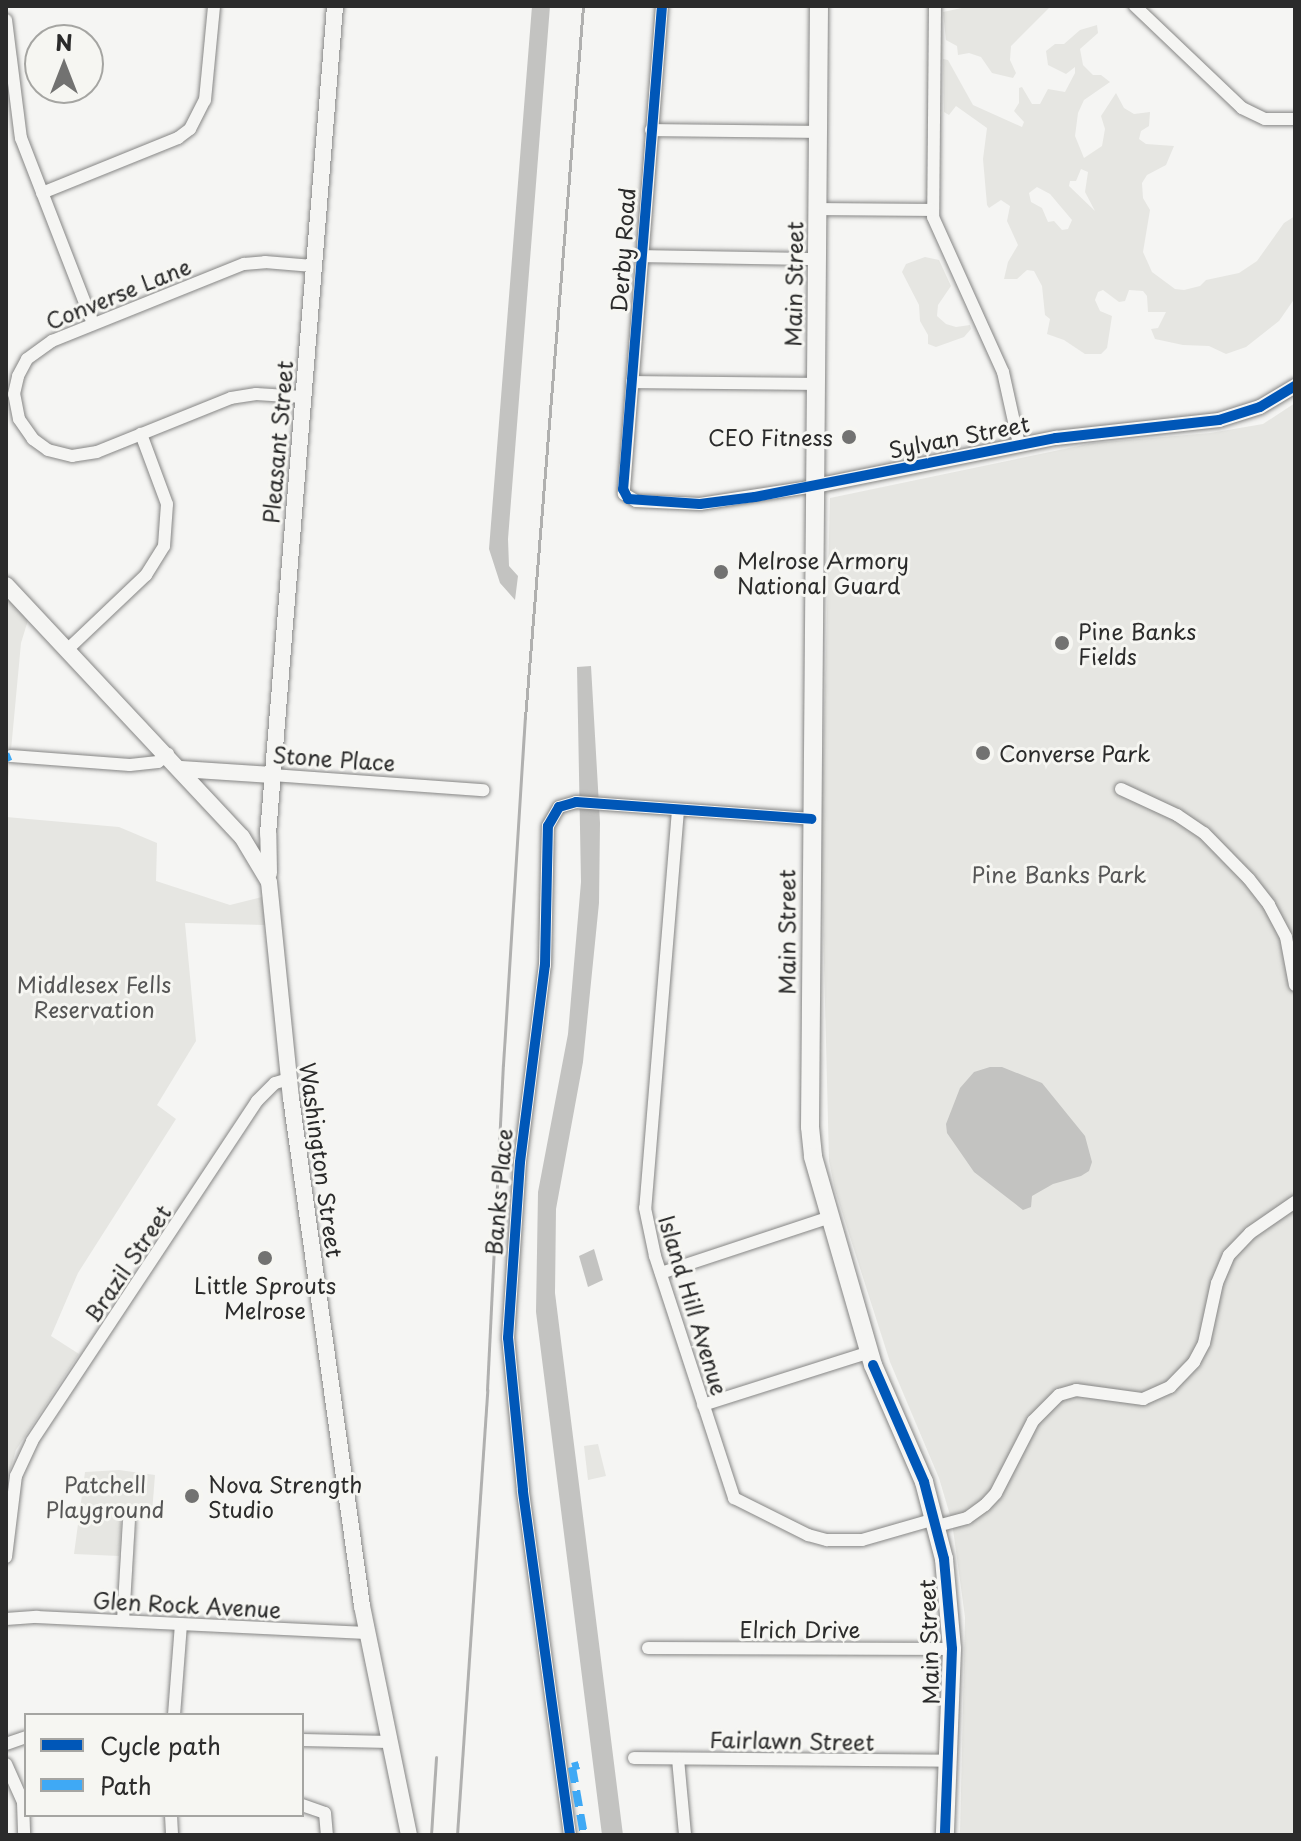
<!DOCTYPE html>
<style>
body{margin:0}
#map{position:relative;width:1301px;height:1841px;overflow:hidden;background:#f5f5f3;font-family:"Playpen Sans",sans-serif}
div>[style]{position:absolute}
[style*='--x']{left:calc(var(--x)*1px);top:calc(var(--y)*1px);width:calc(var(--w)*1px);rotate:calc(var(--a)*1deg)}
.green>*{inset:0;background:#e6e6e2}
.water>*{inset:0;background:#c3c3c1}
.roads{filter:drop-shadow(0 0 2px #868685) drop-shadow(0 0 2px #868685)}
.minor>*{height:12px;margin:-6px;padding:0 6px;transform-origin:6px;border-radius:6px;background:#f5f5f3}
.tertiary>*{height:14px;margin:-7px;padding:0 7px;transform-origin:7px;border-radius:7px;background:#f5f5f3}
.secondary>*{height:16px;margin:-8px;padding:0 8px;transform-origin:8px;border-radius:8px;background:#f5f5f3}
.primary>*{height:18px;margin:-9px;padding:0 9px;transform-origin:9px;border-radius:9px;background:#f5f5f3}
.rail>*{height:3px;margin:-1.5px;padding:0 1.5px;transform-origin:1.5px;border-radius:1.5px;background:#b0b0af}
.quiet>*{height:8px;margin-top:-4px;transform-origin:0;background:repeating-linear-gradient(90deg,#3fa9f5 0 16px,transparent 0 24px)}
.cycleway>*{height:10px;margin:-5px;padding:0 5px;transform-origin:5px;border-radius:5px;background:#0057b8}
.dots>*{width:22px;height:22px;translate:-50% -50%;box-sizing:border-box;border:4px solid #f6f6f2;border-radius:50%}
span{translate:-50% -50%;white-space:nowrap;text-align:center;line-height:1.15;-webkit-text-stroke:6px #f6f6f2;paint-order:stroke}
.street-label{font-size:22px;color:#2b2b2b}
.poi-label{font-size:22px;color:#2b2b2b}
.right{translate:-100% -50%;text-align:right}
.left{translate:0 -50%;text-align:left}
.park-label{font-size:22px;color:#565656}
.frame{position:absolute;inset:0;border:8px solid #2b2b2b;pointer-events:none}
.legend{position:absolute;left:24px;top:1713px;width:280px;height:104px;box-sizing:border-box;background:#f6f6f2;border:2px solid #a5a5a2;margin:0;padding:10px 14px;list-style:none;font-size:24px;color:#2b2b2b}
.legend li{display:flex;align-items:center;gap:16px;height:40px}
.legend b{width:40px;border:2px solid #a5a5a2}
.north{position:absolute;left:24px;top:24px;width:80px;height:80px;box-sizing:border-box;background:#f6f6f2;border:2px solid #a5a5a2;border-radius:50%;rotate:0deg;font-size:22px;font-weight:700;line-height:32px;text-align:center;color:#2b2b2b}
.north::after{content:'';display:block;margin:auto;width:28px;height:36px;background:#727271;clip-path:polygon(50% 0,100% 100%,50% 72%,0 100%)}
</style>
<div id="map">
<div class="green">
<i style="clip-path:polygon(971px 6px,1051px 6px,1011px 46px,1010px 60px,1016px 73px,1013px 78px,992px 73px,981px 57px,969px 53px,958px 55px,957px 46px,946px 40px,943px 12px)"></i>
<i style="clip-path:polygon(evenodd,1097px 25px,1098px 33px,1080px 49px,1083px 65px,1093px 75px,1101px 75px,1110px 82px,1084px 100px,1078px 113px,1075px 136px,1084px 158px,1102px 146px,1105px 129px,1101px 116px,1116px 93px,1124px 108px,1134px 114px,1150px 112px,1149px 126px,1141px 131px,1139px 139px,1146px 144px,1174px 146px,1166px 165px,1147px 175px,1142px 183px,1143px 198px,1150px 210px,1143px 252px,1152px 272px,1175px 289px,1184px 290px,1200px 286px,1206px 280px,1239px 273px,1257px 261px,1284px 223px,1295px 216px,1295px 298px,1279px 321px,1246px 347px,1226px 354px,1209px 346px,1183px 345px,1155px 339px,1151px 329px,1158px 328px,1166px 312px,1148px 312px,1147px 296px,1143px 291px,1129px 290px,1125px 301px,1119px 302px,1103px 290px,1098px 292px,1095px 300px,1100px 311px,1112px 316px,1107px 348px,1101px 354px,1085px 354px,1064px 340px,1047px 334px,1050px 319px,1045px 315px,1042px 286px,1034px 271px,1027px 270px,1017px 279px,1004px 279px,1008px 262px,1018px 245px,1007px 221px,1010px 206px,1001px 200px,989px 208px,987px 205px,983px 159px,987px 128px,956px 106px,949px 115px,944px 112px,943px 59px,948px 60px,973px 105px,1022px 127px,1024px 122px,1014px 111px,1019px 103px,1019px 88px,1022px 87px,1032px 104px,1040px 104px,1048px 89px,1065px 92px,1075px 73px,1075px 67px,1066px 74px,1048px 65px,1046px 51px,1055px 44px,1064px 44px,1080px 30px,1097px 25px,1081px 169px,1088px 172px,1085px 192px,1095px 211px,1069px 186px,1070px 181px,1076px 181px,1081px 169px,1097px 25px,1037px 187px,1050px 194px,1072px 220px,1068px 229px,1062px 230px,1054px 221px,1048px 222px,1042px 208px,1031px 202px,1029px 193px,1037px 187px)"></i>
<i style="clip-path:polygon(925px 257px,939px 260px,951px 286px,938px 305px,937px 316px,946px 324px,956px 327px,970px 325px,971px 329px,964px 337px,936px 347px,928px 344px,928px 335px,920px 321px,919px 305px,902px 272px,906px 264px)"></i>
<i style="clip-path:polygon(1295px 403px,1295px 1835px,960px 1835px,965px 1617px,952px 1522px,939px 1478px,890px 1362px,835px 1190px,829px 1161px,821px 842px,830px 498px,1093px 443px,1210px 433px,1263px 424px)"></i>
<i style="clip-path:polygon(6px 594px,29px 617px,21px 643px,6px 804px)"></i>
<i style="clip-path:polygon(6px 817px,119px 827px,157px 843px,156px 881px,230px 905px,262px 897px,265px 925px,185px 923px,196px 1041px,157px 1105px,176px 1119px,78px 1273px,51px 1336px,79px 1354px,16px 1450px,6px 1484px)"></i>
<i style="clip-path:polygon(598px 1444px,606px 1476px,588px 1480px,584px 1446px)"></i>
<i style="clip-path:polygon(119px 1470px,155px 1475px,152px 1513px,122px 1512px,119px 1556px,74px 1554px,85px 1472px)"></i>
</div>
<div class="water">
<i style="clip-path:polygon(532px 6px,550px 6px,508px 539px,509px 566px,518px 576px,515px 600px,500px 583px,489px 549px)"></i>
<i style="clip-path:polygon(591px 666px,600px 823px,599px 903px,583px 1062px,556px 1209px,555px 1293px,623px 1835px,602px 1835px,536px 1312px,538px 1192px,568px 1034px,581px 882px,577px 667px)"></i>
<i style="clip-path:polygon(990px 1067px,1002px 1067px,1042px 1083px,1085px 1136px,1092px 1162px,1089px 1171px,1081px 1176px,1053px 1184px,1032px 1196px,1031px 1207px,1023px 1210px,974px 1172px,947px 1133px,946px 1124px,960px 1088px,974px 1072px)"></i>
<i style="clip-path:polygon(594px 1249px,603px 1280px,588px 1287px,579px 1256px)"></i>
</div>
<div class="roads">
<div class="minor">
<i style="--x:662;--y:6;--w:489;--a:94.5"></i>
<i style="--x:624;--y:494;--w:14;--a:30"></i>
<i style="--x:636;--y:501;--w:64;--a:2.7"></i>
<i style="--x:700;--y:504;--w:116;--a:-8.9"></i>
<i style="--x:935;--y:6;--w:211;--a:90.5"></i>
<i style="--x:933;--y:217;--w:170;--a:65.7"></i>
<i style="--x:1003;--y:372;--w:74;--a:77.5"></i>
<i style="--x:1135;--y:6;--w:148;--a:43.6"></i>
<i style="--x:1242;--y:108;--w:25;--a:26"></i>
<i style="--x:1265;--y:119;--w:30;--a:0"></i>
<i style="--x:6;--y:20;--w:119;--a:82.8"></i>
<i style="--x:21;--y:138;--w:199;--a:68.8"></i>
<i style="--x:651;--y:130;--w:167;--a:0.7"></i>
<i style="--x:42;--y:193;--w:147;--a:-22"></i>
<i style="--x:178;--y:138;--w:15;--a:-37"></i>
<i style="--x:190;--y:129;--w:33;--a:-63"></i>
<i style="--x:205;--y:100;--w:94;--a:-84.5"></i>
<i style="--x:817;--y:209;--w:115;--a:0.5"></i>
<i style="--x:642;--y:256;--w:175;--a:1"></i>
<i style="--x:632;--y:382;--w:183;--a:0.6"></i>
<i style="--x:303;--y:397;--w:47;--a:-176.3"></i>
<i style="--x:256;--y:394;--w:25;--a:171"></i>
<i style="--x:231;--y:398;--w:144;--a:158.1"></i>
<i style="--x:97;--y:452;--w:25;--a:171"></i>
<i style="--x:72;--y:456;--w:25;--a:-166"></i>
<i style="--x:48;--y:450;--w:19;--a:-144"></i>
<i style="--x:33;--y:439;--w:24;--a:-125"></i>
<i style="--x:19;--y:419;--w:25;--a:-101"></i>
<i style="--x:14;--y:394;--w:18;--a:-77"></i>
<i style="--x:18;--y:376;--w:19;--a:-62"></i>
<i style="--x:27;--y:359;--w:31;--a:-36"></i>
<i style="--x:52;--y:341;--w:207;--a:-21.9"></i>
<i style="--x:244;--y:264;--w:21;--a:-5"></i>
<i style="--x:265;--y:262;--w:48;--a:4.8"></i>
<i style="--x:68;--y:649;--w:108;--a:-43.5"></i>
<i style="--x:146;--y:575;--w:34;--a:-58"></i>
<i style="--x:164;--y:546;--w:42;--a:-85.9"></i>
<i style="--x:167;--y:504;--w:75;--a:-110.4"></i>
<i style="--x:11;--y:756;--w:119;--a:4.3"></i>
<i style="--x:130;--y:765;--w:28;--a:-6"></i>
<i style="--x:158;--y:762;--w:13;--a:-39"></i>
<i style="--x:272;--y:775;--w:212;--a:4.1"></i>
<i style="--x:1121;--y:789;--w:62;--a:24.9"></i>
<i style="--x:1177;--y:815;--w:32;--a:34"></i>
<i style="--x:1204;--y:833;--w:64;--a:45.6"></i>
<i style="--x:1249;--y:879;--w:33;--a:52"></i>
<i style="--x:1269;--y:905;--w:36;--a:62"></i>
<i style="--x:1286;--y:937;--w:49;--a:79.4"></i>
<i style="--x:678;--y:810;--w:399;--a:94.7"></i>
<i style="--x:645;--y:1208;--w:49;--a:78.2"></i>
<i style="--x:655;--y:1256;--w:255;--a:71.9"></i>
<i style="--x:734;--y:1498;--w:83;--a:26.6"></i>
<i style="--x:808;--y:1535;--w:20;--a:15"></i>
<i style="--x:827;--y:1540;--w:35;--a:0"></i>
<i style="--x:862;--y:1540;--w:76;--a:-16"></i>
<i style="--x:661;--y:1273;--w:178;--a:-18.3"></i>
<i style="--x:703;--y:1405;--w:175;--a:-17.6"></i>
<i style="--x:937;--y:1526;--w:31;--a:-15"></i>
<i style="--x:967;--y:1518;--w:22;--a:-36"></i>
<i style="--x:985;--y:1505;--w:16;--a:-47"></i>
<i style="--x:996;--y:1493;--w:81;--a:-62.8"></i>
<i style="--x:1033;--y:1421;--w:37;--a:-45"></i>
<i style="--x:1059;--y:1395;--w:18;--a:-16"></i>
<i style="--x:1076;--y:1390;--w:68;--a:7.7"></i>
<i style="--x:1143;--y:1399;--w:30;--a:-24"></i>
<i style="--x:1170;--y:1387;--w:35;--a:-46"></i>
<i style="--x:1194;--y:1362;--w:21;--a:-62"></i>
<i style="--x:1204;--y:1343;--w:61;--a:-77.8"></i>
<i style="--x:1217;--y:1283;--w:30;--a:-67"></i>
<i style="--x:1229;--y:1255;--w:30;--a:-46"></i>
<i style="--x:1250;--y:1233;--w:55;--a:-34.6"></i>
<i style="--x:6;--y:1557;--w:82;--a:-83"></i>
<i style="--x:16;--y:1476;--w:38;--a:-65"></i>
<i style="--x:32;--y:1441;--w:408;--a:-56.5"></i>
<i style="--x:257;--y:1101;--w:25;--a:-45"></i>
<i style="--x:275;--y:1083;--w:15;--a:-16"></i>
<i style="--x:6;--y:1619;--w:31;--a:-4"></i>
<i style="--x:37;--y:1617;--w:329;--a:2.8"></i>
<i style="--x:123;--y:1621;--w:100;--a:-86.6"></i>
<i style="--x:648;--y:1648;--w:304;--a:0.2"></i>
<i style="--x:174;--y:1715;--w:91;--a:-85.6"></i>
<i style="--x:302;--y:1740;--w:88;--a:1.3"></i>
<i style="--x:6;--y:1744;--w:21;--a:-19"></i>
<i style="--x:634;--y:1758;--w:315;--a:0.5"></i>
<i style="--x:678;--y:1759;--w:76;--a:84.7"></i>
<i style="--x:6;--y:1764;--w:42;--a:65.9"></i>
<i style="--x:23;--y:1802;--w:33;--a:88"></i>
<i style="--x:302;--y:1805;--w:24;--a:19"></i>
<i style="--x:325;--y:1813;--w:22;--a:85"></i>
<i style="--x:171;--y:1815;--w:20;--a:87"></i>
<i style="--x:570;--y:1835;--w:348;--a:-97.8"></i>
<i style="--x:523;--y:1490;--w:153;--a:-95.6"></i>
<i style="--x:508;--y:1338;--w:176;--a:-86.1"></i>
<i style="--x:520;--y:1162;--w:199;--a:-82.8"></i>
<i style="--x:545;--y:965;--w:139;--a:-88.8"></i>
<i style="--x:548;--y:826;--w:22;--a:-60"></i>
<i style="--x:559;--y:807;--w:18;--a:-16"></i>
<i style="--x:576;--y:802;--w:236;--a:4.1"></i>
</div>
<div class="tertiary">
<i style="--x:815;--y:486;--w:246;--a:-11.3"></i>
<i style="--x:1056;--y:438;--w:164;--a:-6.3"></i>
<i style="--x:1219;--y:420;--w:43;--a:-17.6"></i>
<i style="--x:1260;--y:407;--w:41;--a:-31"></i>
</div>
<div class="secondary">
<i style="--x:6;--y:585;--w:345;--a:46.9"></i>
<i style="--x:242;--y:837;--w:52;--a:59"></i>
<i style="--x:269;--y:882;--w:217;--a:84.2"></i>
<i style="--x:291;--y:1098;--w:513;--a:82.04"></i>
<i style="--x:362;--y:1606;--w:234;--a:78.4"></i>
<i style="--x:181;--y:769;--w:91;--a:3.8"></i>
<i style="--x:269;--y:873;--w:39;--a:-91"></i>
<i style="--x:268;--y:834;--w:831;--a:-85.37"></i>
</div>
<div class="primary">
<i style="--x:819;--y:6;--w:1121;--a:90.46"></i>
<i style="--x:810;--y:1127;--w:30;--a:84"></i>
<i style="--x:813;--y:1157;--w:216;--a:73.9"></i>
<i style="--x:873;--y:1365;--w:128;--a:66.4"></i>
<i style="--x:924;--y:1482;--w:80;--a:75.4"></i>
<i style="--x:944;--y:1559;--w:90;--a:84.9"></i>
<i style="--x:952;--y:1649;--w:186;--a:92.2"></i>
</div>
</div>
<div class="rail">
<i style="--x:431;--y:1835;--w:78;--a:-86.3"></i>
<i style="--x:457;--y:1835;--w:446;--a:-86.1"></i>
<i style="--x:487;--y:1390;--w:325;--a:-87.2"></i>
<i style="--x:503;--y:1065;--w:348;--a:-86.4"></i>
<i style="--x:525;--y:718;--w:714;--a:-85.34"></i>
</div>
<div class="quiet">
<i style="--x:6;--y:758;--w:5;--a:-22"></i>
<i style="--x:579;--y:1765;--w:7;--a:164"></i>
<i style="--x:572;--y:1767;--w:69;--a:80"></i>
</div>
<div class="cycleway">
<i style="--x:662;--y:6;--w:485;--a:94.6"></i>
<i style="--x:623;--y:489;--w:11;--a:63"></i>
<i style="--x:628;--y:499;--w:72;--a:4"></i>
<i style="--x:700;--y:504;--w:55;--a:-7.3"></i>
<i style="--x:755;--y:497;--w:307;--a:-11.1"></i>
<i style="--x:1056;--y:438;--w:164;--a:-6.3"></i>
<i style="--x:1219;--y:420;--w:43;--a:-17.6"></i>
<i style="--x:1260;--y:407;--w:41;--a:-31"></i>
<i style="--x:873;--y:1365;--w:128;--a:66.4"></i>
<i style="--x:924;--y:1482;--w:80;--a:75.4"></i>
<i style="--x:944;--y:1559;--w:90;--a:84.9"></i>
<i style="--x:952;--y:1649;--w:186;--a:92.2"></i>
<i style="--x:570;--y:1835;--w:348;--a:-97.8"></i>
<i style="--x:523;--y:1490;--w:153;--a:-95.6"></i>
<i style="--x:508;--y:1338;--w:176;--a:-86.1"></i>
<i style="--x:520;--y:1162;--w:199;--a:-82.8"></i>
<i style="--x:545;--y:965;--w:139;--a:-88.8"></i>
<i style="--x:548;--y:826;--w:22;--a:-60"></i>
<i style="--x:559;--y:807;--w:18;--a:-16"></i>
<i style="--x:576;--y:802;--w:236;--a:4.1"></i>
</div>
<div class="dots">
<i style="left:849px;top:437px;background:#727271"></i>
<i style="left:721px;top:572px;background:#727271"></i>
<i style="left:1062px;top:643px;background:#727271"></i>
<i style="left:983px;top:753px;background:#727271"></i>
<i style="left:265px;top:1258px;background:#727271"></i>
<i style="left:192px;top:1496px;background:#727271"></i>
</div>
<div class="street-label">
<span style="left:622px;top:250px;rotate:-86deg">Derby Road</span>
<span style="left:793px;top:284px;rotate:-89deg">Main Street</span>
<span style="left:118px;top:293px;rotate:-22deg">Converse Lane</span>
<span style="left:959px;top:436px;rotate:-11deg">Sylvan Street</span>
<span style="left:277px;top:442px;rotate:-85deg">Pleasant Street</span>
<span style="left:334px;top:758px;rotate:4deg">Stone Place</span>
<span style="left:786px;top:932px;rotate:-90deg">Main Street</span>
<span style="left:322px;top:1160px;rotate:82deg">Washington Street</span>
<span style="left:498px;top:1192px;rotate:-85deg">Banks Place</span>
<span style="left:127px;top:1263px;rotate:-56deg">Brazil Street</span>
<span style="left:694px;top:1305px;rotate:73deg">Island Hill Avenue</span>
<span style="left:187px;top:1604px;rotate:3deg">Glen Rock Avenue</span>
<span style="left:800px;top:1629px">Elrich Drive</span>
<span style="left:928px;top:1642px;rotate:-92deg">Main Street</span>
<span style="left:792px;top:1740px;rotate:1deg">Fairlawn Street</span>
</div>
<div class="poi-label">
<span class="right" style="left:833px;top:437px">CEO Fitness</span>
<span class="left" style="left:737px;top:572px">Melrose Armory<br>National Guard</span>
<span class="left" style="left:1078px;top:643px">Pine Banks<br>Fields</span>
<span class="left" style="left:999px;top:753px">Converse Park</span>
<span style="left:265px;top:1297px">Little Sprouts<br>Melrose</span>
<span class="left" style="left:208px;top:1496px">Nova Strength<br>Studio</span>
</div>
<div class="park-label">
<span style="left:1059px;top:874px">Pine Banks Park</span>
<span style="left:94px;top:996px">Middlesex Fells<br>Reservation</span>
<span style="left:105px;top:1496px">Patchell<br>Playground</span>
</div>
<div class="frame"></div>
<ul class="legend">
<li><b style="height:10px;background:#0057b8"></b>Cycle path</li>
<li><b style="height:10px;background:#3fa9f5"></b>Path</li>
</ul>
<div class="north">N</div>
</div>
